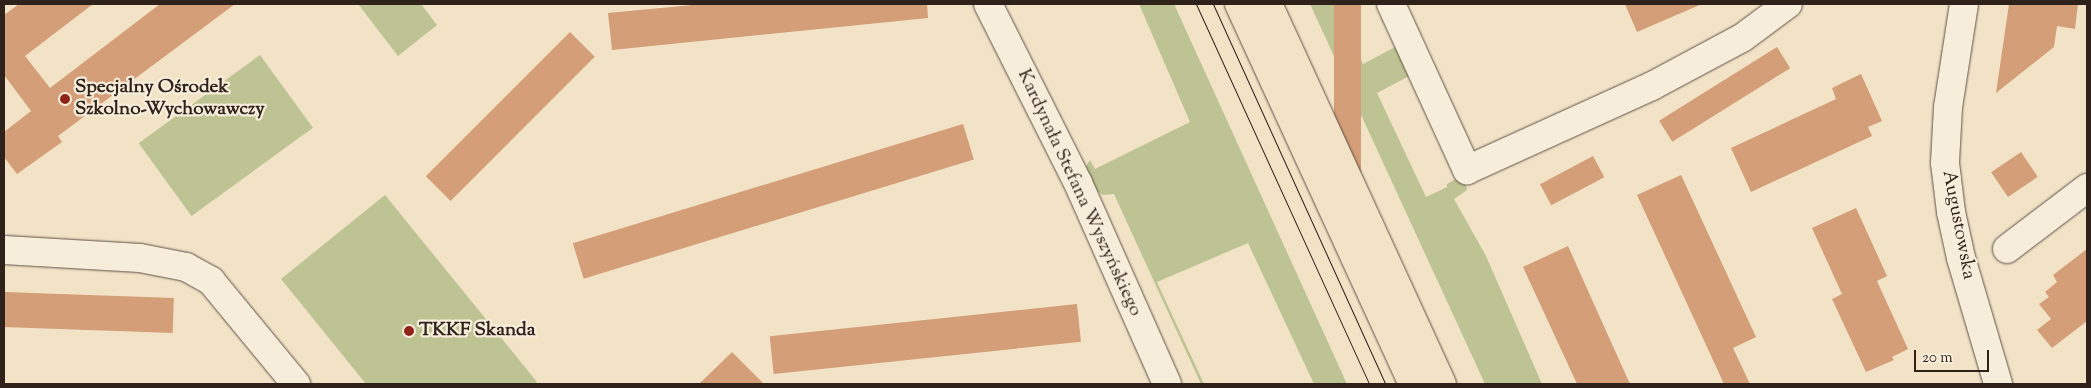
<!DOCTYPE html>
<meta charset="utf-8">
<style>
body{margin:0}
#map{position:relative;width:2091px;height:388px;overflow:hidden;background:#f2e3c7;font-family:"Sorts Mill Goudy",serif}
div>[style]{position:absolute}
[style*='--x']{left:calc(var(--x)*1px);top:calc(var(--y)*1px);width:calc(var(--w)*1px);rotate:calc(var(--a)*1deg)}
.green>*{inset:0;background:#bec393;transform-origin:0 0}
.building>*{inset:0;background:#d39e78;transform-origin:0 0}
.roads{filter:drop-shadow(0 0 1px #5f5246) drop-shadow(0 0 1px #5f5246)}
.minor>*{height:28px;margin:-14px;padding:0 14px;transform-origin:14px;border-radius:14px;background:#f7eddb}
.major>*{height:28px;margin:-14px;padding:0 14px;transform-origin:14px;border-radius:14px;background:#f2e3c7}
.tram>*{height:1px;margin:-0.5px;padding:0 0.5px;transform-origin:0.5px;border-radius:0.5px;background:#2e221b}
.dots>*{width:14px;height:14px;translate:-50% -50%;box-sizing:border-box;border:2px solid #f7eddb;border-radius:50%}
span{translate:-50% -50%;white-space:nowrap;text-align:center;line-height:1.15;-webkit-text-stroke:4.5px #f7eddb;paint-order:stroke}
.poi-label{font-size:19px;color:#2e221b;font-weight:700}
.left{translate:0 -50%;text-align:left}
.street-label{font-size:19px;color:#2e221b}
.frame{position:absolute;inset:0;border:5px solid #2e221b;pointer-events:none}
.scale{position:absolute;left:1914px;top:350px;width:75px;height:22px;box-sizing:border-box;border:2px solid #2e221b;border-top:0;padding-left:6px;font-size:15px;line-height:18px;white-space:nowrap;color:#2e221b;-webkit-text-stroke:4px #f7eddb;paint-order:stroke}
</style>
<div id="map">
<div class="green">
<i style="clip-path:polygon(358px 4px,421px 4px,437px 25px,398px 56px)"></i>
<i style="clip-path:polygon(1139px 4px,1174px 4px,1347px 384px,1314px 384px,1248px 243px,1157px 282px,1204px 384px,1201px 384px,1114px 194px,1103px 195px,1094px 189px,1084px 169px,1090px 160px,1095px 169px,1190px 122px)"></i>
<i style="clip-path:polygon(1310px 4px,1334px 4px,1363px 64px,1399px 45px,1413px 74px,1377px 93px,1426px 197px,1447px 187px,1447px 184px,1456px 179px,1465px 182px,1467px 190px,1454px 199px,1486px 256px,1542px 384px,1485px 384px)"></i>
<i style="left:260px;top:55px;width:90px;height:150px;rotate:54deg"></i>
<i style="clip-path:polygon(385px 195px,537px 382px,535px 384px,366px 384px,281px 279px)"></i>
</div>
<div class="building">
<i style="clip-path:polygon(19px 4px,93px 4px,25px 56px,50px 88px,160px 4px,235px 4px,58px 136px,62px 142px,17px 174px,4px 157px,4px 132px,31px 111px,4px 75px,4px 15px)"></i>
<i style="clip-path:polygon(703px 4px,927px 4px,928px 18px,612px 50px,608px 13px)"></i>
<i style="left:1334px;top:4px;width:27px;height:214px"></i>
<i style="clip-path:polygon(1625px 4px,1702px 4px,1637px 32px)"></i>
<i style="clip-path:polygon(2009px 4px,2078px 4px,2075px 29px,2057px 26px,2054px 47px,1996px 93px)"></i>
<i style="left:570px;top:32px;width:35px;height:204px;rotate:45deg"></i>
<i style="left:1777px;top:47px;width:25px;height:139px;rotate:58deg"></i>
<i style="clip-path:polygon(1861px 74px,1882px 121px,1868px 127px,1872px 136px,1751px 192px,1731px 148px,1836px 99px,1832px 88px)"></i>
<i style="left:963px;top:124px;width:37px;height:408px;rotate:73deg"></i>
<i style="left:2021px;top:152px;width:30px;height:36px;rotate:56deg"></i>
<i style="left:1593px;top:156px;width:24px;height:60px;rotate:62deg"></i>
<i style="clip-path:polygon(1681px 175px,1756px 337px,1733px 348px,1750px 384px,1724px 384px,1637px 195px)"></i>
<i style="clip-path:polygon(1856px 208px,1887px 276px,1877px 281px,1908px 349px,1892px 357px,1894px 360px,1866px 372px,1832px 299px,1842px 294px,1812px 228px)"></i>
<i style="clip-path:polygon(1568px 246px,1602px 322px,1630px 384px,1577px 384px,1523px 267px)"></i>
<i style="clip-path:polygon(2087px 249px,2087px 321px,2052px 348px,2037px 330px,2051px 319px,2039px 304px,2049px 297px,2045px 292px,2057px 282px,2053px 275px)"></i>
<i style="left:4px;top:292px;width:170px;height:35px;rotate:2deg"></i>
<i style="left:1077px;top:304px;width:38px;height:309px;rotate:84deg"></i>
<i style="clip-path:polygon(732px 352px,764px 384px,699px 384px)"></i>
</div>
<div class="roads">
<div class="minor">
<i style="--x:988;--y:4;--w:200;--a:63.3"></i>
<i style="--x:1078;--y:183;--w:220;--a:66.1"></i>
<i style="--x:1391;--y:4;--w:183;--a:65.4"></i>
<i style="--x:1467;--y:170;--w:203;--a:-24.4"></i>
<i style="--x:1652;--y:86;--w:102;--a:-28.1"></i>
<i style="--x:1742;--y:38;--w:57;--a:-36.5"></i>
<i style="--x:1964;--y:4;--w:104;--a:98.8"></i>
<i style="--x:1948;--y:107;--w:56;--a:93.1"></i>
<i style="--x:1945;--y:163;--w:49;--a:83"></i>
<i style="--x:1951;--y:212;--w:47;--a:77.7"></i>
<i style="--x:1961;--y:258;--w:131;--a:73.6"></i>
<i style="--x:2007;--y:249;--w:101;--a:-37.3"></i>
<i style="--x:4;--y:250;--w:136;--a:3.4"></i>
<i style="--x:140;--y:258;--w:47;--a:11.1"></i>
<i style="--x:186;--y:267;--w:29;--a:29"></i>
<i style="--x:211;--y:281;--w:134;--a:50.5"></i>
</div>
<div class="major">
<i style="--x:1239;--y:4;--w:418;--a:65.4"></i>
<i style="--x:1268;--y:4;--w:418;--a:65.4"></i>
</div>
</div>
<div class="tram">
<i style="--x:1196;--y:4;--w:418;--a:65.5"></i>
<i style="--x:1213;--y:4;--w:417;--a:65.6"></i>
</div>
<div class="dots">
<i style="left:65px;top:99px;background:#8f2418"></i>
<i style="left:409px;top:331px;background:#8f2418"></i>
</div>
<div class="poi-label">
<span class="left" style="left:75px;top:99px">Specjalny Ośrodek<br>Szkolno-Wychowawczy</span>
<span class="left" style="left:419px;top:331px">TKKF Skanda</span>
</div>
<div class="street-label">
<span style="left:1079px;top:193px;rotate:65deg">Kardynała Stefana Wyszyńskiego</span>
<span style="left:1958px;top:225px;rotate:79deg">Augustowska</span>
</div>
<div class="frame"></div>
<div class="scale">20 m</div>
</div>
